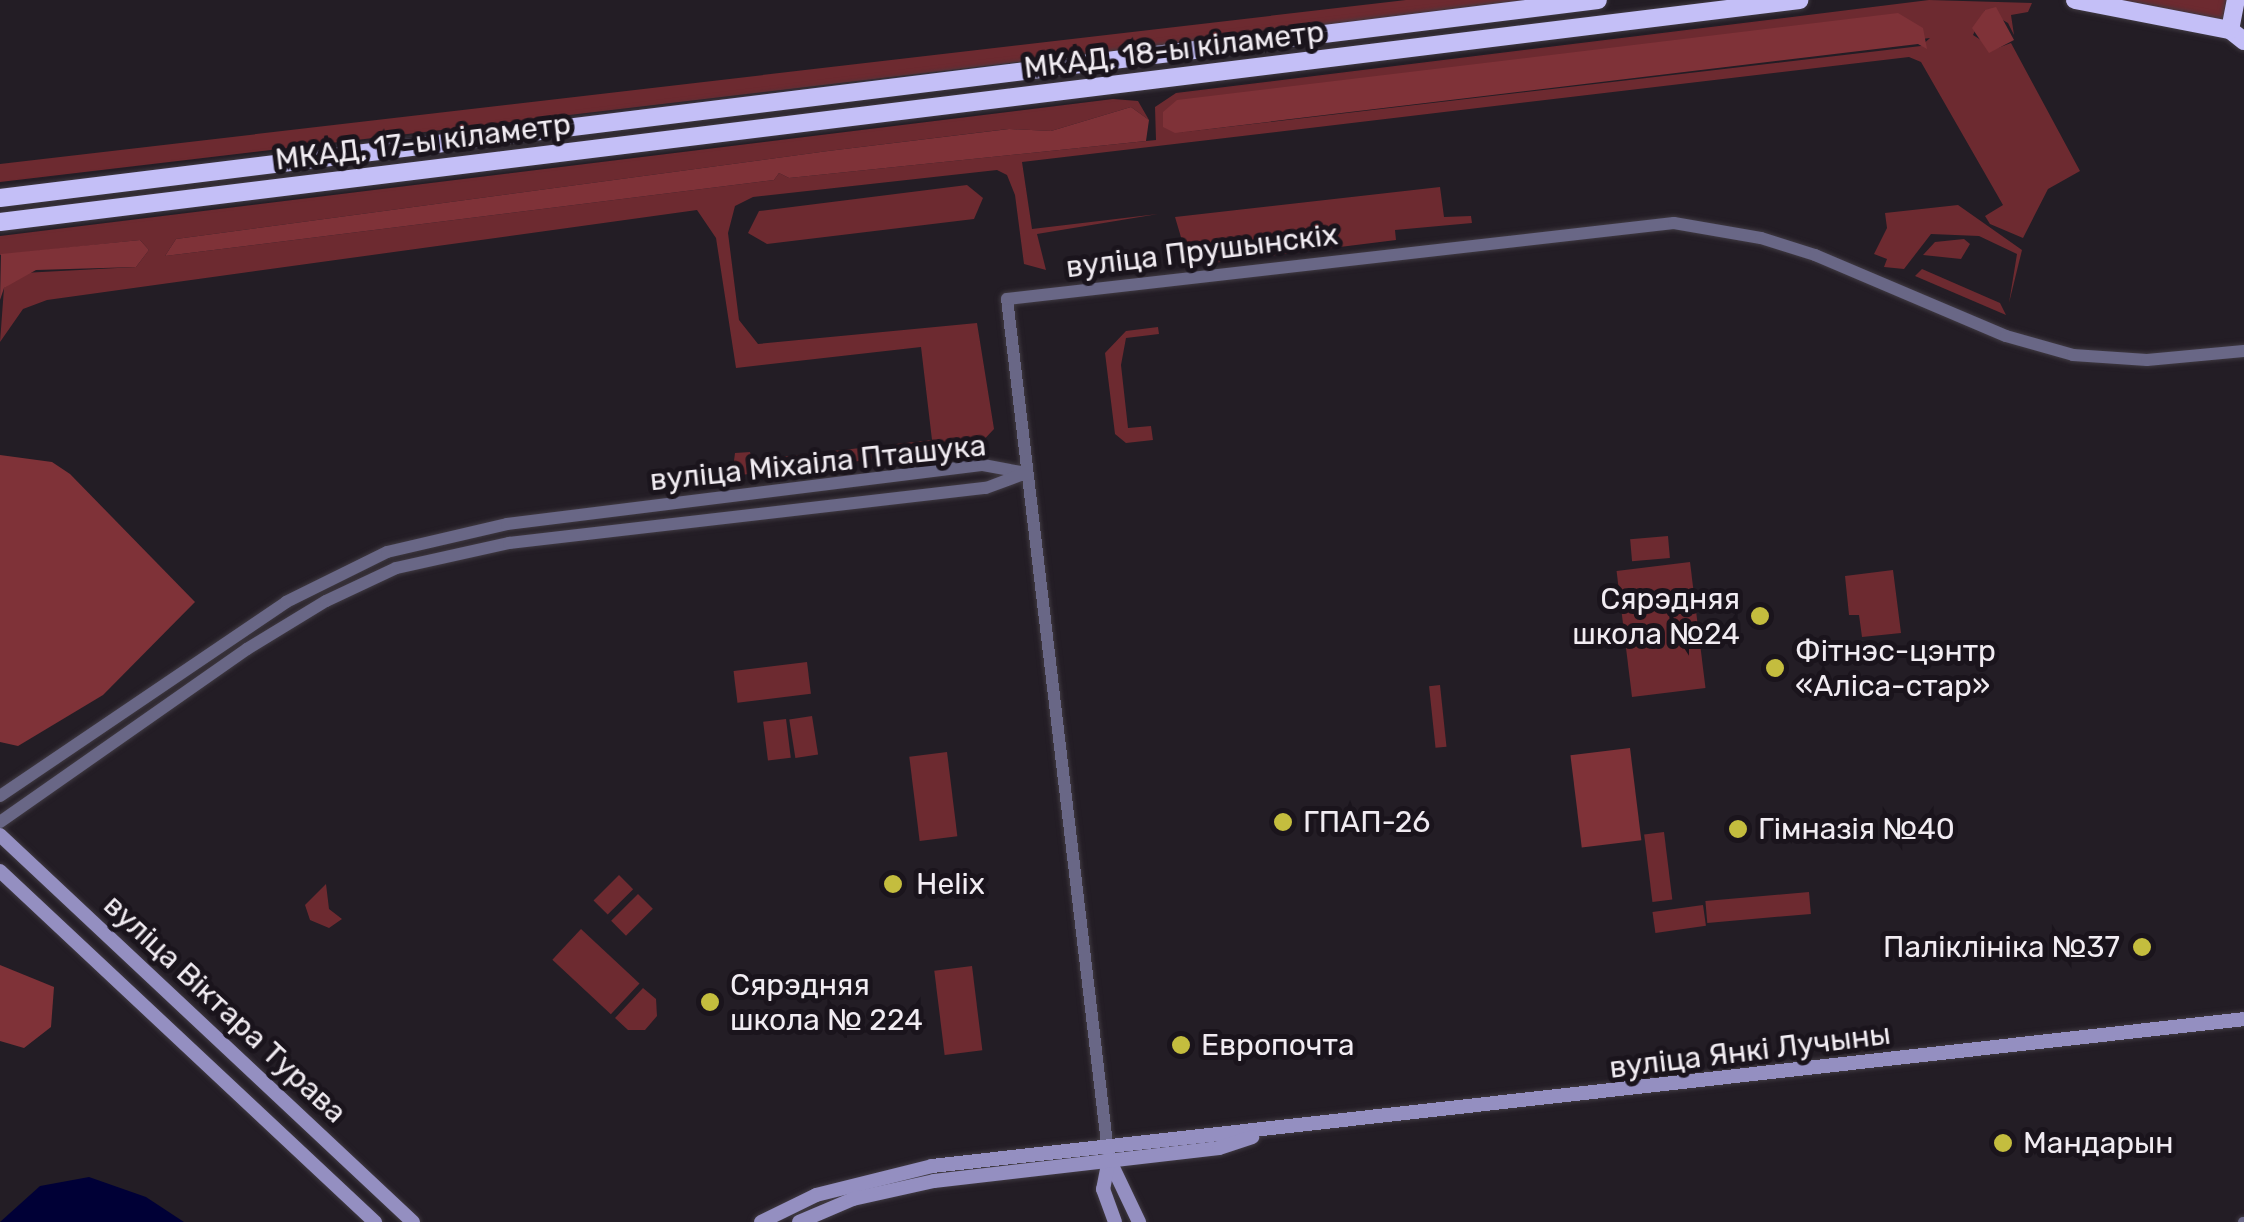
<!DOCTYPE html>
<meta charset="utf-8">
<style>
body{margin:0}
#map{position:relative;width:2244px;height:1222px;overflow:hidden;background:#231d25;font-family:Rubik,sans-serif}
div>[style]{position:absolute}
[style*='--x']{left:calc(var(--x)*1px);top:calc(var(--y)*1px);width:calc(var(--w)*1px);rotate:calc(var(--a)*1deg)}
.green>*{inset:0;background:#6d2a30;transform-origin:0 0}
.forest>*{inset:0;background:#7f3238;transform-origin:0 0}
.water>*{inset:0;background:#000036}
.roads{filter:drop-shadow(0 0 2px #403a42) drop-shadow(0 0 2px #403a42)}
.minor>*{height:10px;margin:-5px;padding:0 5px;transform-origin:5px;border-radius:5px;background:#696786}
.tertiary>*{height:12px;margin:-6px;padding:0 6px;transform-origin:6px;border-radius:6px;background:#696786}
.secondary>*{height:14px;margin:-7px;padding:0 7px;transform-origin:7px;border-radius:7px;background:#948fc1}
.trunk>*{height:18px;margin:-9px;padding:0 9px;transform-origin:9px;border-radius:9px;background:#c4bff7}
.dots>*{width:28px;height:28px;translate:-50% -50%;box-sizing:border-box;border:5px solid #1a141c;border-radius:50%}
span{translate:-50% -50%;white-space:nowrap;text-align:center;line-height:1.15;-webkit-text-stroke:10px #1a141c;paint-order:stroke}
.street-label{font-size:30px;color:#f1ecf2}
.poi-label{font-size:30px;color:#f1ecf2}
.right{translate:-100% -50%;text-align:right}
.left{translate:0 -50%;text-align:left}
</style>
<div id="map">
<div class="green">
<i style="clip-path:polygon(1406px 0,1545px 0,0 182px,0 164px)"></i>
<i style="clip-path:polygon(evenodd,1929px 0,2032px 3px,2028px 12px,2011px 15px,2014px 35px,2008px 23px,1985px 10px,1973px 35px,1995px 49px,2011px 43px,2080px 171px,2048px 189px,2023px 238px,1990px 224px,1985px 216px,2003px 205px,1921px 62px,1909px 57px,1022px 162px,1032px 229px,1158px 214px,1037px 234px,1046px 270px,1024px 264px,1015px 195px,1007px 175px,997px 170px,753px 197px,735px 206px,728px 233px,739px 320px,758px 344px,977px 323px,994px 429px,977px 447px,732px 476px,735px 453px,750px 452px,752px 460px,932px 440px,921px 347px,736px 368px,716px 238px,697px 210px,47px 300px,23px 309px,0 342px,4px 288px,23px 273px,136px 267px,149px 250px,140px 240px,0 255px,0 236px,1113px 99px,1138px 101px,1149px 120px,1131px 107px,1051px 131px,1008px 129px,828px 151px,176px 239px,165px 256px,774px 180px,779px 173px,789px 178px,1156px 140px,1155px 107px,1176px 93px,1929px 0,1930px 38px,1921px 46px,1175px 133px,1930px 38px)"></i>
<i style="clip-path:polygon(2109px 0,2227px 0,2232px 15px,2229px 23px)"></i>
<i style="clip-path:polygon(967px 185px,983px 198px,974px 219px,767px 244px,748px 233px,759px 211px)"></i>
<i style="clip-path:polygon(1440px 187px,1444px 217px,1471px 216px,1472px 223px,1395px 230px,1396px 240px,1197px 265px,1188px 261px,1175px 217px)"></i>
<i style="clip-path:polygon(1958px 205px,2022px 250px,2009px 303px,2017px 254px,1979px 236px,1931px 234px,1904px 269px,1884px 267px,1887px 259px,1874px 254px,1887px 228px,1885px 213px)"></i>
<i style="clip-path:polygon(1964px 239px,1970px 244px,1961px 259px,1923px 255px,1935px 242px)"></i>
<i style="clip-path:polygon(1922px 269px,2000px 303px,2006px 315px,1915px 276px)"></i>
<i style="clip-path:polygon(1158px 327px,1159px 334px,1126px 338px,1121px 365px,1128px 428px,1151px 426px,1153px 440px,1126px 443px,1115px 434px,1105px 353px,1126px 331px)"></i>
<i style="left:1668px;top:536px;width:22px;height:38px;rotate:85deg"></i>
<i style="left:1690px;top:562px;width:127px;height:74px;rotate:83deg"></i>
<i style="clip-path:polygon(1893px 570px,1901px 633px,1862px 637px,1859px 615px,1849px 615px,1845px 576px)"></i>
<i style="left:807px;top:662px;width:32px;height:74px;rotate:83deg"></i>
<i style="left:1440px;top:685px;width:62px;height:11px;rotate:84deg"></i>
<i style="left:812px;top:716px;width:39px;height:23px;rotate:81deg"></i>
<i style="left:786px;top:719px;width:39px;height:23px;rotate:83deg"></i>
<i style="left:947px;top:752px;width:85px;height:38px;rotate:83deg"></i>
<i style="left:1664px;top:832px;width:68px;height:20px;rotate:83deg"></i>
<i style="left:619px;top:875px;width:20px;height:36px;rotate:45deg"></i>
<i style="clip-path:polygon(326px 884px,329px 909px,342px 919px,329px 928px,310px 920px,305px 905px)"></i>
<i style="left:1809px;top:892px;width:22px;height:104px;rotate:85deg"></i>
<i style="left:638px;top:894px;width:21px;height:38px;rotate:45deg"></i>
<i style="left:1703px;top:905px;width:21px;height:51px;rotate:82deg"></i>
<i style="left:581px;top:929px;width:80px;height:42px;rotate:43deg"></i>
<i style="left:972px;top:966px;width:85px;height:38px;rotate:83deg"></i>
<i style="clip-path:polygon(643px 988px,656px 999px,657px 1016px,645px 1030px,628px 1030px,615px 1018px)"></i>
</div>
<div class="forest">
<i style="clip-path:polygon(1996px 7px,2014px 40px,1989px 53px,1972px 28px,1985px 10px)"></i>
<i style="clip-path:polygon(1898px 13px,1923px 28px,1927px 49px,1918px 44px,1175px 133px,1163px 127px,1163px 112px,1177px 100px)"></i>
<i style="clip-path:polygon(1131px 107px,1149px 120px,1146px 141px,789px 178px,779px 173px,774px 180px,165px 256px,176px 239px,828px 151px,1009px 129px,1051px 131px)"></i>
<i style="clip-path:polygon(140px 240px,149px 250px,136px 267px,36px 270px,4px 288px,0 300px,1px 254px)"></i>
<i style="clip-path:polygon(0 455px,52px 462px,70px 474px,195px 602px,103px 695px,18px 746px,0 742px)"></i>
<i style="left:1630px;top:748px;width:93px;height:60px;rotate:83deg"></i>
<i style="clip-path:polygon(0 965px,54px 987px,51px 1027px,24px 1048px,0 1041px)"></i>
</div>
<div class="water">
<i style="clip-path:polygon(89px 1177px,146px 1197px,184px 1222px,0 1222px,40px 1186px)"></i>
</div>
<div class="roads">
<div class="minor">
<i style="--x:2243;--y:1222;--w:1;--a:0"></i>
</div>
<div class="tertiary">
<i style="--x:0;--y:796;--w:346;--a:-34.1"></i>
<i style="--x:286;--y:602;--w:113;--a:-26.3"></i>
<i style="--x:387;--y:552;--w:123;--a:-13.1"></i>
<i style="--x:507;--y:524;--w:480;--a:-7.1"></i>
<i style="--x:983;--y:465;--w:44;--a:10.5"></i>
<i style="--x:0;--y:822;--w:302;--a:-35"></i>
<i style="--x:247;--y:649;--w:92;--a:-31.3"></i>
<i style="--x:326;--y:601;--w:77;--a:-25.2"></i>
<i style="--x:396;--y:568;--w:116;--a:-12.5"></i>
<i style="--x:509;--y:543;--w:480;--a:-6.6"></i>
<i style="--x:986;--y:488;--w:43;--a:-20.6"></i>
<i style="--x:1108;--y:1152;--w:859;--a:-96.75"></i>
<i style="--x:1007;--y:299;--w:671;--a:-6.5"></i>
<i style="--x:1674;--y:223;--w:88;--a:9.8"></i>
<i style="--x:1761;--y:238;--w:57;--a:17.5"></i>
<i style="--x:1815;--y:255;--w:207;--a:23"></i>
<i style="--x:2006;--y:336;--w:70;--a:15.8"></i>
<i style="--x:2073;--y:355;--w:74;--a:3.9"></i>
<i style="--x:2147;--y:360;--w:97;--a:-5.3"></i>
</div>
<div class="secondary">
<i style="--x:0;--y:835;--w:566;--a:43.14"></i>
<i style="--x:0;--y:871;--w:514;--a:43.11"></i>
<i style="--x:1109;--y:1159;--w:70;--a:64.5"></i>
<i style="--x:1109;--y:1159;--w:31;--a:101"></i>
<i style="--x:1103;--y:1189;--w:35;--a:70"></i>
<i style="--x:761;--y:1222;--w:61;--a:-26.1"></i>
<i style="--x:816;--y:1195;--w:120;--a:-14"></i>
<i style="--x:932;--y:1166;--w:1320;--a:-6.39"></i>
<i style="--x:799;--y:1222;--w:59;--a:-23.1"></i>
<i style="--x:853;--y:1199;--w:83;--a:-12.5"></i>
<i style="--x:934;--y:1181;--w:287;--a:-6.6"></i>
<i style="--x:1219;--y:1148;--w:35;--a:-18"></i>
</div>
<div class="trunk">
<i style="--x:2075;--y:0;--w:158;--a:11"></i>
<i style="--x:2230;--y:30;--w:18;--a:38"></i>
<i style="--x:2230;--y:30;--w:31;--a:-79"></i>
<i style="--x:0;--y:198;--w:1610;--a:-7.06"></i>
<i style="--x:0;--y:222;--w:1813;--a:-7.03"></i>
</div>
</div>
<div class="dots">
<i style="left:1760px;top:616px;background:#c4bd3e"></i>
<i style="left:1775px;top:668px;background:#c4bd3e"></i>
<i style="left:1283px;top:822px;background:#c4bd3e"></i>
<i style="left:1738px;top:829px;background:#c4bd3e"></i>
<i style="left:893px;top:884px;background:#c4bd3e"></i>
<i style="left:2142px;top:947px;background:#c4bd3e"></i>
<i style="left:710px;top:1002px;background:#c4bd3e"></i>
<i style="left:1181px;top:1045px;background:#c4bd3e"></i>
<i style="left:2003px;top:1143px;background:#c4bd3e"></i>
</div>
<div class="street-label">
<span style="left:1174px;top:50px;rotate:-7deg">МКАД, 18-ы кіламетр</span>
<span style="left:423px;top:142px;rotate:-7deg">МКАД, 17-ы кіламетр</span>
<span style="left:1202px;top:251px;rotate:-7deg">вуліца Прушынскіх</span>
<span style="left:818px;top:463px;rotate:-6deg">вуліца Міхаіла Пташука</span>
<span style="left:225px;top:1009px;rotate:43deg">вуліца Віктара Турава</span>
<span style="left:1750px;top:1051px;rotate:-7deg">вуліца Янкі Лучыны</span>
</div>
<div class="poi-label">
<span class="right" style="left:1740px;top:616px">Сярэдняя<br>школа №24</span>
<span class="left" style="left:1795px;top:668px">Фітнэс-цэнтр<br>«Аліса-стар»</span>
<span class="left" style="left:1303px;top:822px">ГПАП-26</span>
<span class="left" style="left:1758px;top:829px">Гімназія №40</span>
<span class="left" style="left:916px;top:884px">Helix</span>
<span class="right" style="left:2120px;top:947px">Паліклініка №37</span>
<span class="left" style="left:730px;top:1002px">Сярэдняя<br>школа № 224</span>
<span class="left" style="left:1201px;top:1045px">Европочта</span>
<span class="left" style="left:2023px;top:1143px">Мандарын</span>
</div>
</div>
